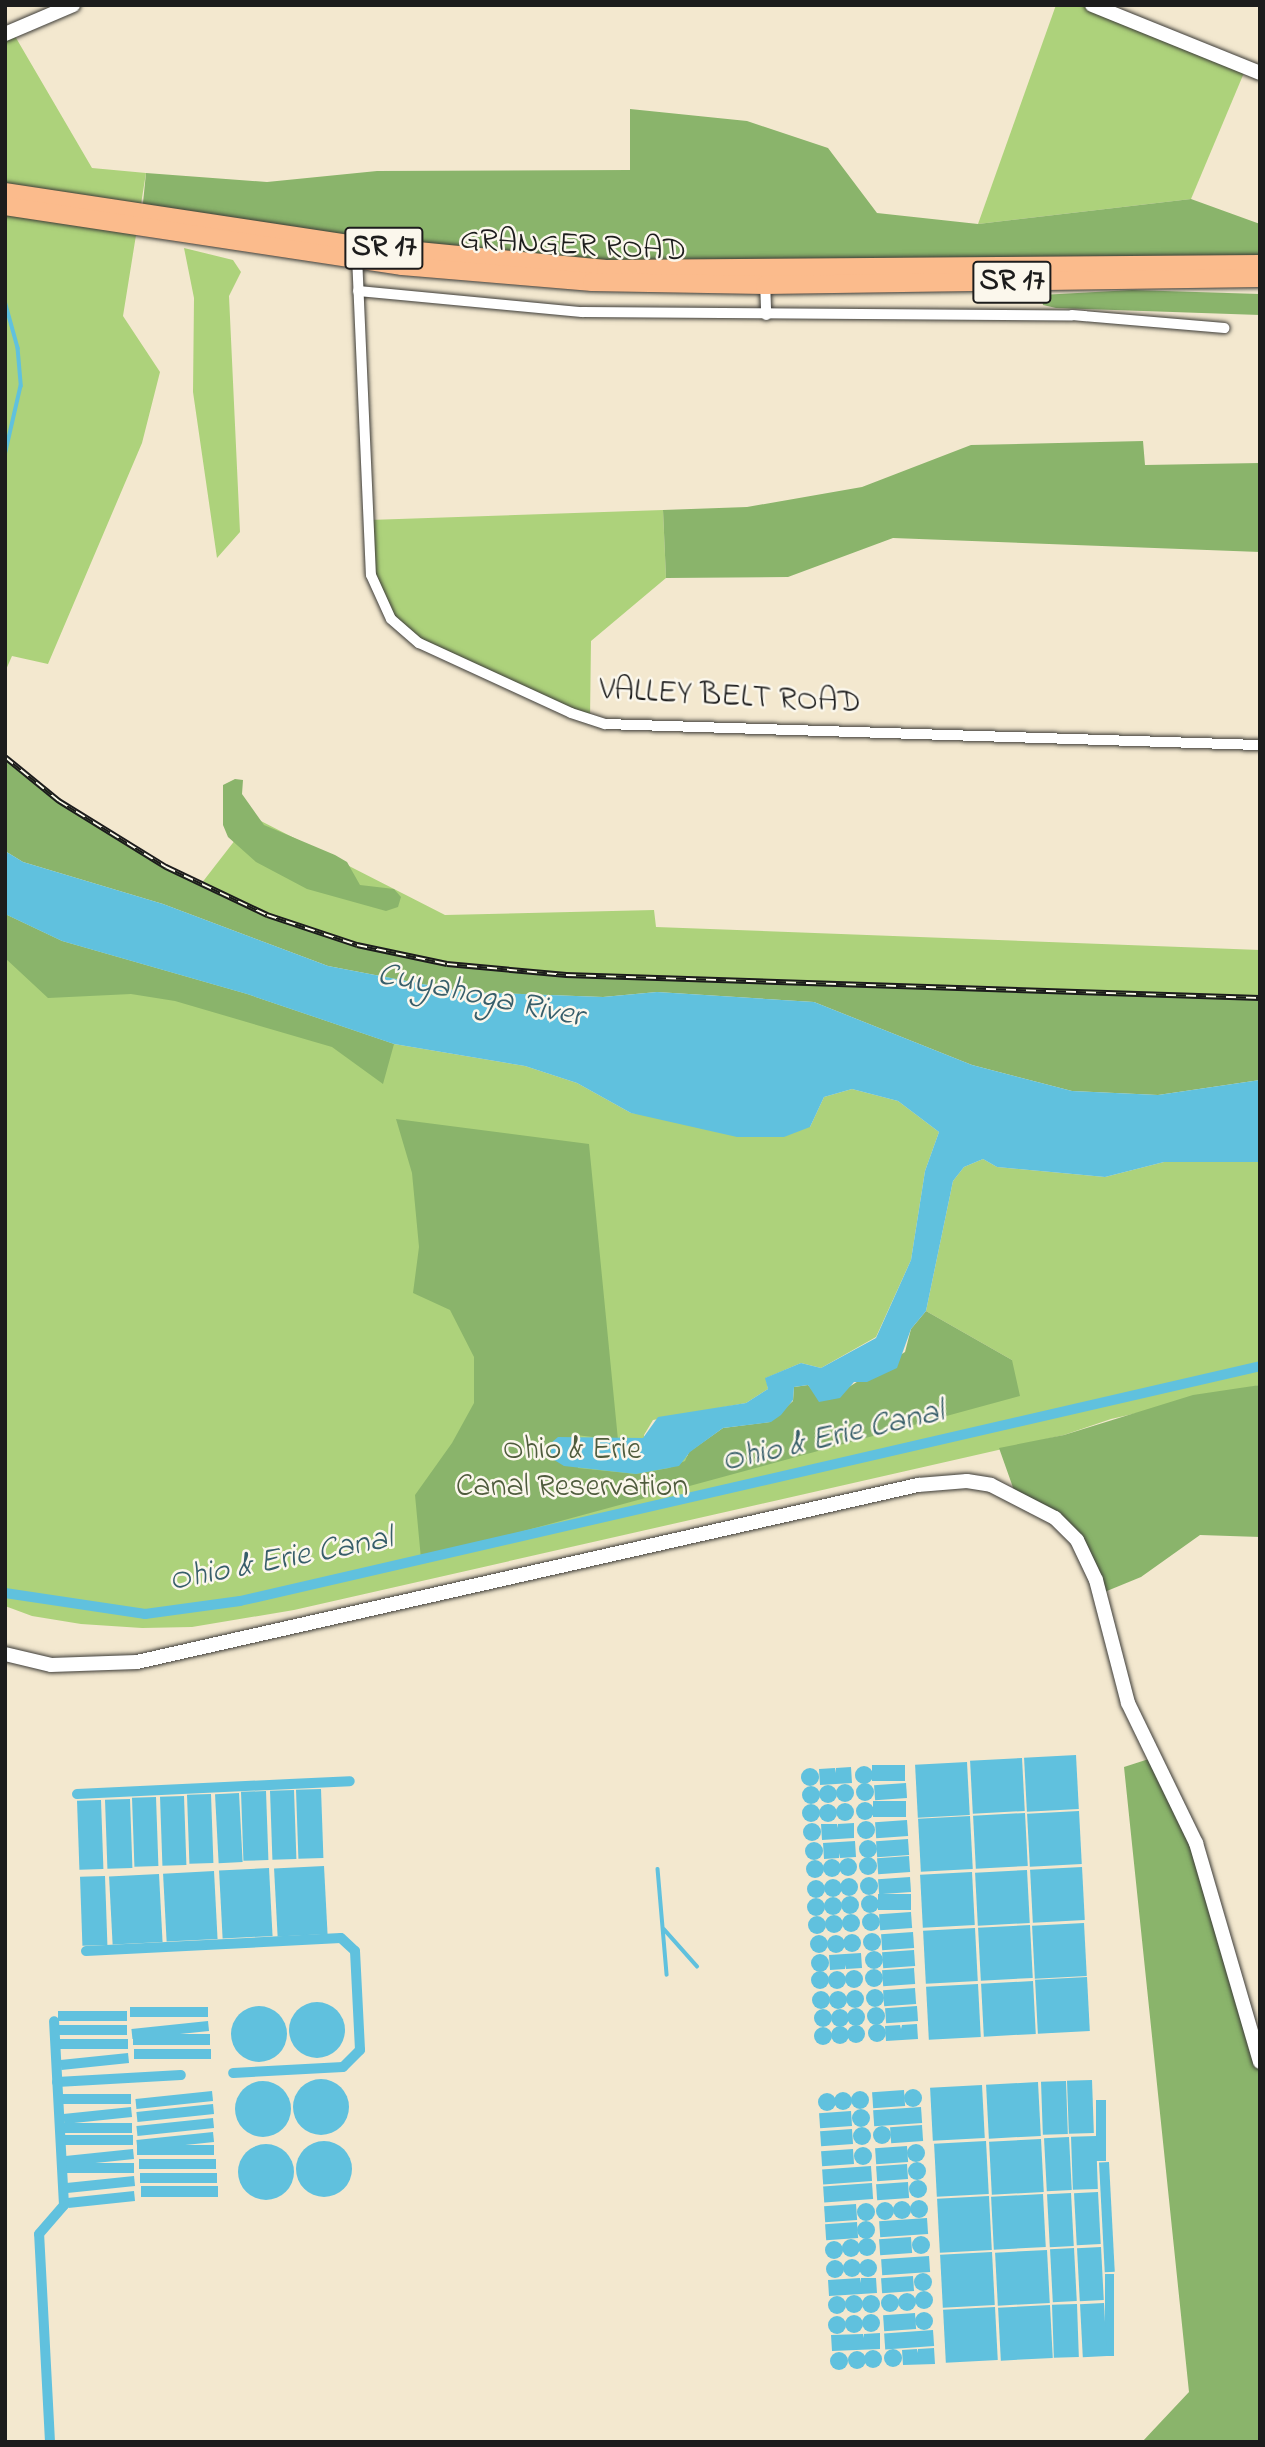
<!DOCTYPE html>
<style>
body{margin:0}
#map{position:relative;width:1265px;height:2447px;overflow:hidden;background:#f3e8cf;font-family:"Indie Flower",sans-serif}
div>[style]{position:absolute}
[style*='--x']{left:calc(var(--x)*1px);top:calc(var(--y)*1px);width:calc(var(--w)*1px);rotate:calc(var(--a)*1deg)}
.green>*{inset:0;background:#add27b}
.forest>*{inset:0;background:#8ab46b}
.water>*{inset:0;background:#60c1de;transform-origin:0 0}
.round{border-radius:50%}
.stream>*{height:3.5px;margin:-1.75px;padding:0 1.75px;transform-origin:1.75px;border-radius:1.75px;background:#60c1de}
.canal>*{height:10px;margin:-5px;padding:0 5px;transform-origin:5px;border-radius:5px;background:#60c1de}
.roads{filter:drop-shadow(0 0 2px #3c3b37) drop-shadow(0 0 2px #3c3b37)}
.minor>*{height:10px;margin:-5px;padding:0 5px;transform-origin:5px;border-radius:5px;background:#fff}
.tertiary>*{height:14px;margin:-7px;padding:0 7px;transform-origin:7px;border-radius:7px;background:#fff}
.primary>*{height:18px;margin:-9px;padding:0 9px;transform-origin:9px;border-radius:9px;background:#fbbb8c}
.rail>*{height:6px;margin-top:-3px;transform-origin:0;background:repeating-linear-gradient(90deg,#fbf7ec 0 10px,#1c1c1c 0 20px);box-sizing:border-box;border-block:2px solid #1c1c1c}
span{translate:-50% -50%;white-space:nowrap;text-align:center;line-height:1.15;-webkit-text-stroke:5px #fbf7ec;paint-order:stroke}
.shield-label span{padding:2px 5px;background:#fbf7ec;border:2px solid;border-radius:5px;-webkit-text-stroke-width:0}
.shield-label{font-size:30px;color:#1c1c1c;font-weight:700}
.street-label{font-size:32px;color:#1c1c1c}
.park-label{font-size:32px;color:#4f5c3d}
.water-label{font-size:33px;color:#375e6a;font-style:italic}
.frame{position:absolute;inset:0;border:7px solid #1c1c1c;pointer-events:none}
</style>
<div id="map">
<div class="green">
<i style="clip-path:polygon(1056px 5px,1092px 5px,1246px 68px,1191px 199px,978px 224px)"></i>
<i style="clip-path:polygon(12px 31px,92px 168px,146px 173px,123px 316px,160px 372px,142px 443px,48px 664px,12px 656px,5px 672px,5px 34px)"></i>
<i style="clip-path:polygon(184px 248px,233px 260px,241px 272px,229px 296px,240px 532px,217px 558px,193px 392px,194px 298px)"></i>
<i style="clip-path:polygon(663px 510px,666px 578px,591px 641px,590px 719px,419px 643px,379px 601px,369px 520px)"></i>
<i style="clip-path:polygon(253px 817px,445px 915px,654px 910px,656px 927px,1260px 950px,1260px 998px,566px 975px,447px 964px,357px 945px,267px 915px,201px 884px)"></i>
<i style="clip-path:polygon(5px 914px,62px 941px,247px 994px,394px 1044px,525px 1066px,577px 1083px,631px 1113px,810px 1127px,824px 1097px,852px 1089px,898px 1101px,939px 1132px,925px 1171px,911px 1260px,876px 1337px,821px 1368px,801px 1363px,766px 1378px,768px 1389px,746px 1403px,653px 1420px,644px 1435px,647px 1468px,1012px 1360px,926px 1311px,953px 1181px,964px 1167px,983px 1159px,997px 1167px,1105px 1177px,1164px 1162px,1260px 1162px,1260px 1385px,1111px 1419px,1064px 1435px,294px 1610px,192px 1627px,142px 1628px,81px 1624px,32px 1616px,5px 1606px)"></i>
</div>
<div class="forest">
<i style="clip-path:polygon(630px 109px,747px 121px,828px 148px,877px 213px,978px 224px,1191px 199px,1260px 224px,1260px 259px,657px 270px,142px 213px,146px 173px,267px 182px,377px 171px,630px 170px)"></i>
<i style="clip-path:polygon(1132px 290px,1260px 294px,1260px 315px,1056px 308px,1043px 305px,1041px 295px)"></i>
<i style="clip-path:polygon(1143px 441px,1145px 465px,1260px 463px,1260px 552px,893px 538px,788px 577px,666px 578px,663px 510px,747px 507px,862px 487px,971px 445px)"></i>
<i style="clip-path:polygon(5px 757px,70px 807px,166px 867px,267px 915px,357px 945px,447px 964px,566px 975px,1260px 998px,1260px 1080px,1158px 1095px,1072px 1091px,972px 1065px,814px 1002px,657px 992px,603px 997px,464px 992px,328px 966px,163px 904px,23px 862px,5px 851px)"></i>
<i style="clip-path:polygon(235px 779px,243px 780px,242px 794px,264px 825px,335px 855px,347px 862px,360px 885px,394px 889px,401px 897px,398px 907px,386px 911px,307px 889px,256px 862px,228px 837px,223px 825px,223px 785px)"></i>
<i style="clip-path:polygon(5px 914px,62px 941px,247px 994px,394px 1044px,383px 1084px,332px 1047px,175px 1001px,131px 994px,48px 998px,5px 958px)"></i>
<i style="clip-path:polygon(396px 1119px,589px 1144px,618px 1440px,576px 1435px,578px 1468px,636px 1474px,669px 1468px,685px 1461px,689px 1452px,723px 1428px,770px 1422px,793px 1401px,794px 1387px,808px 1385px,815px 1393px,844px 1390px,905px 1352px,911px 1329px,926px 1311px,1012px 1360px,1020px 1396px,421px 1559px,415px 1495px,452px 1443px,474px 1403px,474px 1357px,450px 1310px,413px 1293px,419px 1247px,412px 1173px)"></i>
<i style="clip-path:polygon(1260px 1385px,1260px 1537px,1200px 1535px,1141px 1577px,1102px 1593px,1076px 1540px,1016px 1496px,999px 1448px,1064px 1435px,1193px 1395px)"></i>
<i style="clip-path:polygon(1155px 1757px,1196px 1843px,1260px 2062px,1260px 2442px,1142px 2442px,1189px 2392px,1124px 1767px)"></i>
</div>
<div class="water">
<i style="clip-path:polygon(5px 851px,23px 862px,163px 904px,328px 966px,464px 992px,603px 997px,657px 992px,814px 1002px,972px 1065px,1072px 1091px,1158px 1095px,1260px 1080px,1260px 1162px,1164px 1162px,1105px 1177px,997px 1167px,983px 1159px,964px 1167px,953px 1181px,926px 1311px,911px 1329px,897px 1368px,867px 1382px,854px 1382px,840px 1398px,819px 1402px,808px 1385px,794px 1387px,793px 1400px,781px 1415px,771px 1422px,723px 1428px,690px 1452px,679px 1466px,636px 1474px,564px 1466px,551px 1458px,551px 1443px,558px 1437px,643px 1438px,658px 1417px,746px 1403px,768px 1389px,765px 1378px,801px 1363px,821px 1368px,876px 1338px,911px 1260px,925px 1171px,939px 1132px,898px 1101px,852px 1089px,824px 1097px,810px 1127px,784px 1137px,737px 1137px,631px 1113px,577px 1083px,525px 1066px,394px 1044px,247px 994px,62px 941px,5px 914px)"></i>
<i style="left:1076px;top:1755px;width:54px;height:52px;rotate:87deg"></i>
<i style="left:1022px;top:1758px;width:53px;height:52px;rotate:87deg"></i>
<i style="left:967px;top:1762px;width:53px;height:52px;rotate:87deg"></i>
<i style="left:905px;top:1765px;width:16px;height:33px;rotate:90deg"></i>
<i class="round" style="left:855px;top:1766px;width:18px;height:18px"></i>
<i style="clip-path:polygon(851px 1767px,852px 1783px,820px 1785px,819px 1769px,835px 1768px,836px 1773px,836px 1768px)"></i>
<i class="round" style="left:801px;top:1768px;width:18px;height:18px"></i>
<i style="left:906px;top:1783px;width:15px;height:32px;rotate:86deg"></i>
<i class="round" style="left:856px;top:1783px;width:18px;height:18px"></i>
<i class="round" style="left:836px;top:1784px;width:18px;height:18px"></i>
<i class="round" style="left:819px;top:1785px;width:18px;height:18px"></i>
<i class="round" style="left:802px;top:1786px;width:18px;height:18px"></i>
<i style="left:321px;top:1789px;width:69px;height:25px;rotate:88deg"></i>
<i style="left:294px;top:1790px;width:69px;height:24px;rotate:88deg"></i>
<i style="left:266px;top:1791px;width:69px;height:25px;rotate:88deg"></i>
<i style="left:239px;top:1793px;width:69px;height:24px;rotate:87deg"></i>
<i style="left:211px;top:1794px;width:69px;height:24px;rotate:88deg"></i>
<i style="left:184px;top:1796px;width:69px;height:24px;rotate:88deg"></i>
<i style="left:156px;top:1797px;width:69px;height:24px;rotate:88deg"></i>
<i style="left:130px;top:1799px;width:69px;height:25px;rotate:88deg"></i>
<i style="left:101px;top:1800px;width:69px;height:24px;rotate:88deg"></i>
<i style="left:906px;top:1801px;width:16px;height:33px;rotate:90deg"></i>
<i class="round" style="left:856px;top:1802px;width:18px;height:18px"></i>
<i class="round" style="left:836px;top:1803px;width:18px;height:18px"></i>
<i class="round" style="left:819px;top:1804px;width:18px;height:18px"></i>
<i class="round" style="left:802px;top:1804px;width:18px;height:18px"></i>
<i style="left:1079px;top:1811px;width:53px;height:52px;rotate:87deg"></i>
<i style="left:1025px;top:1813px;width:53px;height:52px;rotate:87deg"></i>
<i style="left:970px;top:1816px;width:53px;height:52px;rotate:87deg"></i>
<i style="left:907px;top:1820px;width:16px;height:32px;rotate:86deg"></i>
<i class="round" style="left:857px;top:1821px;width:18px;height:18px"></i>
<i style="clip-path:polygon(854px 1823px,854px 1838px,822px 1840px,821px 1824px,837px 1824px,838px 1828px,838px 1824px)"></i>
<i class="round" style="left:803px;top:1823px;width:18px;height:18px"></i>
<i style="left:908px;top:1839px;width:16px;height:32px;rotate:86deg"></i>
<i class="round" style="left:859px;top:1840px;width:18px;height:18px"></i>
<i style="clip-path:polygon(855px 1841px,856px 1857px,840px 1858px,840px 1853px,839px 1858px,824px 1859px,823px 1843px)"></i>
<i class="round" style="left:805px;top:1842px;width:18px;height:18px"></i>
<i style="left:909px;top:1856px;width:16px;height:32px;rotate:86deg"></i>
<i class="round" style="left:859px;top:1857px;width:18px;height:18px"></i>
<i class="round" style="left:839px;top:1858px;width:18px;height:18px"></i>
<i class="round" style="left:823px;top:1859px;width:18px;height:18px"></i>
<i class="round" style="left:806px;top:1860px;width:18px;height:18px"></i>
<i style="left:324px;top:1866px;width:68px;height:50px;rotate:87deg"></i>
<i style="left:1082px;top:1867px;width:53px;height:52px;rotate:87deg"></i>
<i style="left:269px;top:1868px;width:68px;height:50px;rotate:87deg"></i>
<i style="left:1027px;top:1870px;width:53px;height:52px;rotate:87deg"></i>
<i style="left:214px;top:1871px;width:68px;height:51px;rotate:87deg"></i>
<i style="left:972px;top:1872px;width:53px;height:52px;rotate:87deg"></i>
<i style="left:159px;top:1874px;width:68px;height:50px;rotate:87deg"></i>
<i style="left:105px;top:1876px;width:69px;height:25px;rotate:88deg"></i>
<i style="left:910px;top:1877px;width:15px;height:32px;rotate:86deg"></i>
<i class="round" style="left:860px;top:1877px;width:18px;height:18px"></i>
<i class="round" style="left:840px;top:1878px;width:18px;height:18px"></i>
<i class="round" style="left:824px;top:1879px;width:18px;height:18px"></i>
<i class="round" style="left:807px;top:1880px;width:18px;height:18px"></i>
<i style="left:911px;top:1894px;width:16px;height:33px;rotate:90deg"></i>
<i class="round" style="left:861px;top:1895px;width:18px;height:18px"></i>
<i class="round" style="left:841px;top:1896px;width:18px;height:18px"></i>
<i class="round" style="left:824px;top:1897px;width:18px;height:18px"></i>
<i class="round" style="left:807px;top:1898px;width:18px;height:18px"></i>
<i style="left:911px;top:1912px;width:16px;height:32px;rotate:86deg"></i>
<i class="round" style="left:862px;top:1913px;width:18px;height:18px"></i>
<i class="round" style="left:842px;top:1914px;width:18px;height:18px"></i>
<i class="round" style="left:825px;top:1915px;width:18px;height:18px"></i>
<i class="round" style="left:808px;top:1916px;width:18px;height:18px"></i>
<i style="left:1084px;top:1923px;width:53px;height:52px;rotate:87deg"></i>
<i style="left:1030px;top:1925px;width:53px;height:52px;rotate:87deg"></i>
<i style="left:975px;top:1928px;width:53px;height:52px;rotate:87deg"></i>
<i style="left:913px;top:1932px;width:16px;height:32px;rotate:86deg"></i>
<i class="round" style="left:863px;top:1933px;width:18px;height:18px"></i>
<i class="round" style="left:843px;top:1934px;width:18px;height:18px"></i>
<i class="round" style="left:827px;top:1935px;width:18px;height:18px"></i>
<i class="round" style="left:810px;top:1935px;width:18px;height:18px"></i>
<i style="left:914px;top:1950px;width:16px;height:32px;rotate:86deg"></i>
<i class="round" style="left:865px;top:1951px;width:18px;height:18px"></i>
<i style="clip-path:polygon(861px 1953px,862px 1968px,846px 1969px,846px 1965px,845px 1969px,830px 1970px,829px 1955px)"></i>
<i class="round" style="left:811px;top:1954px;width:18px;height:18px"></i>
<i style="left:914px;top:1968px;width:16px;height:32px;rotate:86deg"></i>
<i class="round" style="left:865px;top:1969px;width:18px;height:18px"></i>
<i class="round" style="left:845px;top:1970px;width:18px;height:18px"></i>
<i class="round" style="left:811px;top:1971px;width:18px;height:18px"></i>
<i class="round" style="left:828px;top:1971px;width:18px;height:18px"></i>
<i style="left:1087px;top:1977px;width:54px;height:52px;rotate:87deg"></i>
<i style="left:1033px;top:1981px;width:53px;height:52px;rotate:87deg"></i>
<i style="left:978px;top:1984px;width:53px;height:52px;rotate:87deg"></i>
<i style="left:915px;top:1988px;width:16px;height:32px;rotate:86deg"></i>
<i class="round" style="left:866px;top:1989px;width:18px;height:18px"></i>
<i class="round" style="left:846px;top:1990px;width:18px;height:18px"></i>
<i class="round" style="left:812px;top:1991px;width:18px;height:18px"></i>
<i class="round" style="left:829px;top:1991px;width:18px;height:18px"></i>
<i class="round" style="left:289px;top:2002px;width:56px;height:56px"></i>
<i style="left:917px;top:2006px;width:15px;height:32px;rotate:86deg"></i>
<i class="round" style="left:231px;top:2006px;width:56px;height:56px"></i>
<i style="left:208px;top:2007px;width:10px;height:78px;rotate:90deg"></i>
<i class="round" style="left:867px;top:2007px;width:18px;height:18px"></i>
<i class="round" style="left:847px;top:2008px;width:18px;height:18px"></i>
<i class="round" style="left:831px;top:2009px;width:18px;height:18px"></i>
<i class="round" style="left:814px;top:2009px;width:18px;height:18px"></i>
<i style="left:127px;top:2011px;width:10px;height:69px;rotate:90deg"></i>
<i style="left:208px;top:2021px;width:10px;height:77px;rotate:84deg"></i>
<i style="clip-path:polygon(917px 2024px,918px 2039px,886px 2041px,885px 2026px,900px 2025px,901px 2029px,902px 2025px)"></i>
<i class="round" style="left:868px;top:2024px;width:18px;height:18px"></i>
<i style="left:127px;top:2025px;width:10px;height:68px;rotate:90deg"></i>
<i class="round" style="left:847px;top:2025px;width:18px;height:18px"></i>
<i class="round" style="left:831px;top:2026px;width:18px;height:18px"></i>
<i class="round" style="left:814px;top:2027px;width:18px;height:18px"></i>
<i style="left:210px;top:2034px;width:11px;height:77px;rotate:90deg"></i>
<i style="left:128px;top:2039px;width:10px;height:69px;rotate:90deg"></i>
<i style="left:211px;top:2049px;width:10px;height:77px;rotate:90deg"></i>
<i style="left:128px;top:2053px;width:10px;height:68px;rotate:84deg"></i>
<i class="round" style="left:293px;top:2079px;width:56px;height:56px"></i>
<i style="left:1092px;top:2080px;width:53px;height:25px;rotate:88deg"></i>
<i style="left:1066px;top:2081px;width:53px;height:25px;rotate:88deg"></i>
<i class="round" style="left:235px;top:2081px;width:56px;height:56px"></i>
<i style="left:1038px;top:2082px;width:54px;height:52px;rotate:87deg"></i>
<i style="left:982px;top:2085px;width:53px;height:52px;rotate:87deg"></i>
<i class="round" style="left:904px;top:2089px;width:18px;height:18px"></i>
<i style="left:904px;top:2090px;width:16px;height:32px;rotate:86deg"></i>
<i style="left:212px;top:2091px;width:10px;height:77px;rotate:84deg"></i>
<i class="round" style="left:851px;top:2091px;width:18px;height:18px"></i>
<i class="round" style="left:834px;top:2092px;width:18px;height:18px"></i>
<i class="round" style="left:818px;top:2093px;width:18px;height:18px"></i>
<i style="left:131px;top:2094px;width:10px;height:68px;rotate:90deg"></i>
<i style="left:1096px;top:2100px;width:10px;height:61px"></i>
<i style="left:213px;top:2104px;width:10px;height:77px;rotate:84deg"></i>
<i style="left:131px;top:2107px;width:10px;height:68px;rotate:84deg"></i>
<i style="left:921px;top:2107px;width:16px;height:48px;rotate:86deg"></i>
<i class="round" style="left:852px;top:2109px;width:18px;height:18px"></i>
<i style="left:851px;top:2111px;width:15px;height:32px;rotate:86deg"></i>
<i style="left:213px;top:2118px;width:10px;height:77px;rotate:84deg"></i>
<i style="left:132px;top:2123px;width:10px;height:68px;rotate:90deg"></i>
<i style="left:922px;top:2125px;width:16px;height:32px;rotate:86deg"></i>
<i class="round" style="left:873px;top:2126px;width:18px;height:18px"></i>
<i class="round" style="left:853px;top:2127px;width:18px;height:18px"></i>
<i style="left:852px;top:2129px;width:15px;height:32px;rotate:86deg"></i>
<i style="left:213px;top:2132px;width:10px;height:77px;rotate:84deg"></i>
<i style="left:133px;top:2135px;width:10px;height:68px;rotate:90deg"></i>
<i style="left:1096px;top:2136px;width:53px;height:25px;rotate:88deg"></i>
<i style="left:1069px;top:2137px;width:53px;height:25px;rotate:87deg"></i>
<i style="left:1041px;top:2139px;width:53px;height:52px;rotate:87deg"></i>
<i style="left:986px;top:2141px;width:53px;height:52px;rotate:87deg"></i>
<i class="round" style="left:296px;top:2141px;width:56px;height:56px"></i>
<i class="round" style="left:238px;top:2144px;width:56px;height:56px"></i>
<i class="round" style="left:907px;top:2144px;width:18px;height:18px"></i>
<i style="left:214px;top:2145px;width:10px;height:77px;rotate:90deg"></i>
<i style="left:907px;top:2146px;width:16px;height:32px;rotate:86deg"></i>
<i class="round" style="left:854px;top:2147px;width:18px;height:18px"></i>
<i style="left:133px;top:2149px;width:10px;height:68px;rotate:84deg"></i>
<i style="left:853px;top:2149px;width:15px;height:32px;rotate:86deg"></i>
<i style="left:216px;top:2159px;width:10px;height:77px;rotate:90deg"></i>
<i style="left:1109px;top:2162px;width:110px;height:10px;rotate:87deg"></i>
<i class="round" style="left:908px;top:2162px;width:18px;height:18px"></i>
<i style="left:134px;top:2163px;width:10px;height:68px;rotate:90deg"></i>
<i style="left:907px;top:2164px;width:15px;height:31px;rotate:86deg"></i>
<i style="left:871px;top:2166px;width:15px;height:49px;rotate:86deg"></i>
<i style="left:217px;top:2173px;width:10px;height:77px;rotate:90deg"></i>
<i style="left:134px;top:2176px;width:10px;height:68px;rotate:84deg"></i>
<i class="round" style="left:909px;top:2180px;width:18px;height:18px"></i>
<i style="left:908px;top:2182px;width:16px;height:32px;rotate:86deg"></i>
<i style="left:872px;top:2183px;width:16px;height:49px;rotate:86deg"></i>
<i style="left:218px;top:2186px;width:11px;height:77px;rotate:90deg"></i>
<i style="left:134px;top:2191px;width:10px;height:67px;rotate:84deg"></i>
<i style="left:1098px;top:2192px;width:52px;height:24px;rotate:87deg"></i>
<i style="left:1071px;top:2193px;width:53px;height:24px;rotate:87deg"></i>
<i style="left:1043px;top:2194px;width:53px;height:52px;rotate:87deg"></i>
<i style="left:989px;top:2196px;width:54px;height:52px;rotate:87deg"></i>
<i class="round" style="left:910px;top:2200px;width:18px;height:18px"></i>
<i class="round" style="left:893px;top:2201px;width:18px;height:18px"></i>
<i class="round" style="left:876px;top:2202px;width:18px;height:18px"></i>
<i class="round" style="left:857px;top:2203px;width:18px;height:18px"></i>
<i style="left:856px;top:2204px;width:16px;height:32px;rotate:86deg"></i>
<i style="left:927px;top:2218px;width:16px;height:48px;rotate:86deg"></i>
<i class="round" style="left:857px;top:2221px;width:18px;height:18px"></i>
<i style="left:857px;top:2222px;width:16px;height:32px;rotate:86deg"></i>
<i class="round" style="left:912px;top:2236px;width:18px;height:18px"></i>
<i style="left:911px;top:2237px;width:16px;height:32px;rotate:86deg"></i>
<i class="round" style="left:858px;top:2238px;width:18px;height:18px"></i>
<i class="round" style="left:842px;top:2239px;width:18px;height:18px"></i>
<i class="round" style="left:825px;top:2241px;width:18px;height:18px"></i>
<i style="left:1101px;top:2247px;width:53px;height:24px;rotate:87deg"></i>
<i style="left:1074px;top:2248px;width:53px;height:24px;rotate:87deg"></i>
<i style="left:1047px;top:2250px;width:53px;height:52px;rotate:87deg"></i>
<i style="left:992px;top:2252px;width:53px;height:52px;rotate:87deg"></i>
<i style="left:929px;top:2256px;width:16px;height:48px;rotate:86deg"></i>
<i class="round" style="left:843px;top:2259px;width:18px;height:18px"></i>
<i class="round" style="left:859px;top:2259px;width:18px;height:18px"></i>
<i class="round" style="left:826px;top:2260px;width:18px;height:18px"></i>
<i class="round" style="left:914px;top:2273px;width:18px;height:18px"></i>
<i style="left:1105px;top:2274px;width:9px;height:82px"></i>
<i style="left:913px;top:2276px;width:15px;height:32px;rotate:86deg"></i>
<i style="clip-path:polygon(860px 2278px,861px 2283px,861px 2278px,876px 2278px,877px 2293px,829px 2296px,828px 2280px)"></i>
<i class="round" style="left:915px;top:2291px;width:18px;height:18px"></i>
<i class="round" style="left:898px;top:2293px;width:18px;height:18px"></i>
<i class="round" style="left:881px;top:2294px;width:18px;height:18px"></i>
<i class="round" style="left:862px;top:2295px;width:18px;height:18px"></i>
<i class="round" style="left:845px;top:2295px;width:18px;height:18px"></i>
<i class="round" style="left:828px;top:2296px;width:18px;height:18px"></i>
<i style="left:1104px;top:2303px;width:53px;height:24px;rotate:87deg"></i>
<i style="left:1077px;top:2304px;width:53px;height:25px;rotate:88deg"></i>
<i style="left:1050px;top:2305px;width:53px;height:52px;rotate:87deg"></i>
<i style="left:995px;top:2307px;width:53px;height:52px;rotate:87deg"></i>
<i class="round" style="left:915px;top:2312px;width:18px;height:18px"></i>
<i style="left:915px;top:2313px;width:16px;height:32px;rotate:86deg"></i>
<i class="round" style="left:862px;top:2314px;width:18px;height:18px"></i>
<i class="round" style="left:845px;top:2315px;width:18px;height:18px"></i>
<i class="round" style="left:828px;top:2316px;width:18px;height:18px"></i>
<i style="left:933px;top:2330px;width:16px;height:49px;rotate:86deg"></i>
<i style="clip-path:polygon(880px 2333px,880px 2349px,832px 2351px,831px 2335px,863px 2334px,864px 2338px,864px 2334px)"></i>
<i style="clip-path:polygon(934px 2348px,935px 2364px,903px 2365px,902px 2350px,917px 2349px,918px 2353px,918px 2349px)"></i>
<i class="round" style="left:884px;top:2349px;width:18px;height:18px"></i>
<i class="round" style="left:864px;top:2350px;width:18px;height:18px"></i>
<i class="round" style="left:848px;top:2351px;width:18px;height:18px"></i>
<i class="round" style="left:830px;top:2352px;width:18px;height:18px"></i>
</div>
<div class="stream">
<i style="--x:5;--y:301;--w:49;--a:74.5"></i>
<i style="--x:18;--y:348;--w:38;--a:85"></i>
<i style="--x:21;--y:386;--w:72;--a:102.9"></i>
<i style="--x:658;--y:1869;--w:106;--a:85.1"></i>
<i style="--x:664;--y:1929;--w:50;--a:48.3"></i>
<i style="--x:5;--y:2437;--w:5;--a:90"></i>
</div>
<div class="canal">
<i style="--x:5;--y:1593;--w:142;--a:8.5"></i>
<i style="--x:145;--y:1614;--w:96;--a:-7.8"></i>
<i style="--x:240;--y:1601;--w:1047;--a:-12.97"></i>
<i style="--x:77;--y:1794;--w:273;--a:-2.7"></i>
<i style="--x:86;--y:1951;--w:255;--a:-2.9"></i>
<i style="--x:341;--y:1938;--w:19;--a:43"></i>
<i style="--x:355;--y:1951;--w:99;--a:87.1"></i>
<i style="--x:360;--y:2050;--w:24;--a:135"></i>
<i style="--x:343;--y:2067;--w:110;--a:176.9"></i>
<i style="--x:57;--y:2082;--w:124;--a:-3.2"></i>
<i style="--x:50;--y:2442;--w:208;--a:-93"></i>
<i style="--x:39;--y:2234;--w:38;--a:-49"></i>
<i style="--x:64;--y:2205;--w:184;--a:-93.1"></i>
</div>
<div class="roads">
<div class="minor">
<i style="--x:357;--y:256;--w:319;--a:87.5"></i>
<i style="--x:371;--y:575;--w:48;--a:65.6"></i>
<i style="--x:391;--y:619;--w:37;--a:41"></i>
<i style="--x:419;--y:643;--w:167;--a:24.7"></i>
<i style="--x:571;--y:713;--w:36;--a:18"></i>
<i style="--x:605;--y:724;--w:655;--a:1.84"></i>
<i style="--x:765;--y:280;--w:35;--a:88"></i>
<i style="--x:358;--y:291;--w:225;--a:5.4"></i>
<i style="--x:582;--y:312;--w:490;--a:0.4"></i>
<i style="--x:1072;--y:315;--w:153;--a:4.9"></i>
</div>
<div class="tertiary">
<i style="--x:1092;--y:5;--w:181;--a:22"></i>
<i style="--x:5;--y:34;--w:74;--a:-23.1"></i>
<i style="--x:5;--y:1654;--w:47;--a:13.4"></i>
<i style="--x:51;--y:1665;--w:86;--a:-2"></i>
<i style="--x:137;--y:1662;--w:801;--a:-12.77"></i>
<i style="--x:918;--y:1485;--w:49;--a:-4.7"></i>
<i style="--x:967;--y:1481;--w:24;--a:9"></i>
<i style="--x:991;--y:1485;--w:72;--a:27.3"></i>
<i style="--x:1055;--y:1518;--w:31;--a:45"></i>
<i style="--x:1077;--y:1540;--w:44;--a:64.6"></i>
<i style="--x:1096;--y:1580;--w:127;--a:75.4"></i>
<i style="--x:1128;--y:1703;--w:156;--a:64.1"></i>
<i style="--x:1196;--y:1843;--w:228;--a:73.7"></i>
</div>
<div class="primary">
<i style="--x:5;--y:192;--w:355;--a:8.6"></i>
<i style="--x:356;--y:245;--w:251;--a:5.5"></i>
<i style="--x:606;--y:269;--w:654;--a:-0.44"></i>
<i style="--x:5;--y:206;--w:402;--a:8.6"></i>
<i style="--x:402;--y:266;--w:191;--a:4.8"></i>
<i style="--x:592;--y:282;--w:173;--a:1"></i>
<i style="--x:765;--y:285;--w:495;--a:-0.8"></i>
</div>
</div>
<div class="rail">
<i style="--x:5;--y:757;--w:70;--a:39.2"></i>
<i style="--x:59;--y:801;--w:126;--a:31.7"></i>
<i style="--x:166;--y:867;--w:112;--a:25.4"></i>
<i style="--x:267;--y:915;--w:95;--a:18.4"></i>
<i style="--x:357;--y:945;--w:92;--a:11.9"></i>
<i style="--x:447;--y:964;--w:120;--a:5.3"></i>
<i style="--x:566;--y:975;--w:694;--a:1.9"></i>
</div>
<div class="shield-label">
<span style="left:384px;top:248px">SR 17</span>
<span style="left:1012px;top:282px">SR 17</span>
</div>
<div class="street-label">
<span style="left:573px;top:247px;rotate:3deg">GRANGER ROAD</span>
<span style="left:730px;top:698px;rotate:3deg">VALLEY BELT ROAD</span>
</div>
<div class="park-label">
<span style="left:572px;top:1470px">Ohio &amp; Erie<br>Canal Reservation</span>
</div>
<div class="water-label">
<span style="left:480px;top:997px;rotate:12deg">Cuyahoga River</span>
<span style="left:833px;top:1438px;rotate:-13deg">Ohio &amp; Erie Canal</span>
<span style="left:281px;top:1561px;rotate:-11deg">Ohio &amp; Erie Canal</span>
</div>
<div class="frame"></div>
</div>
